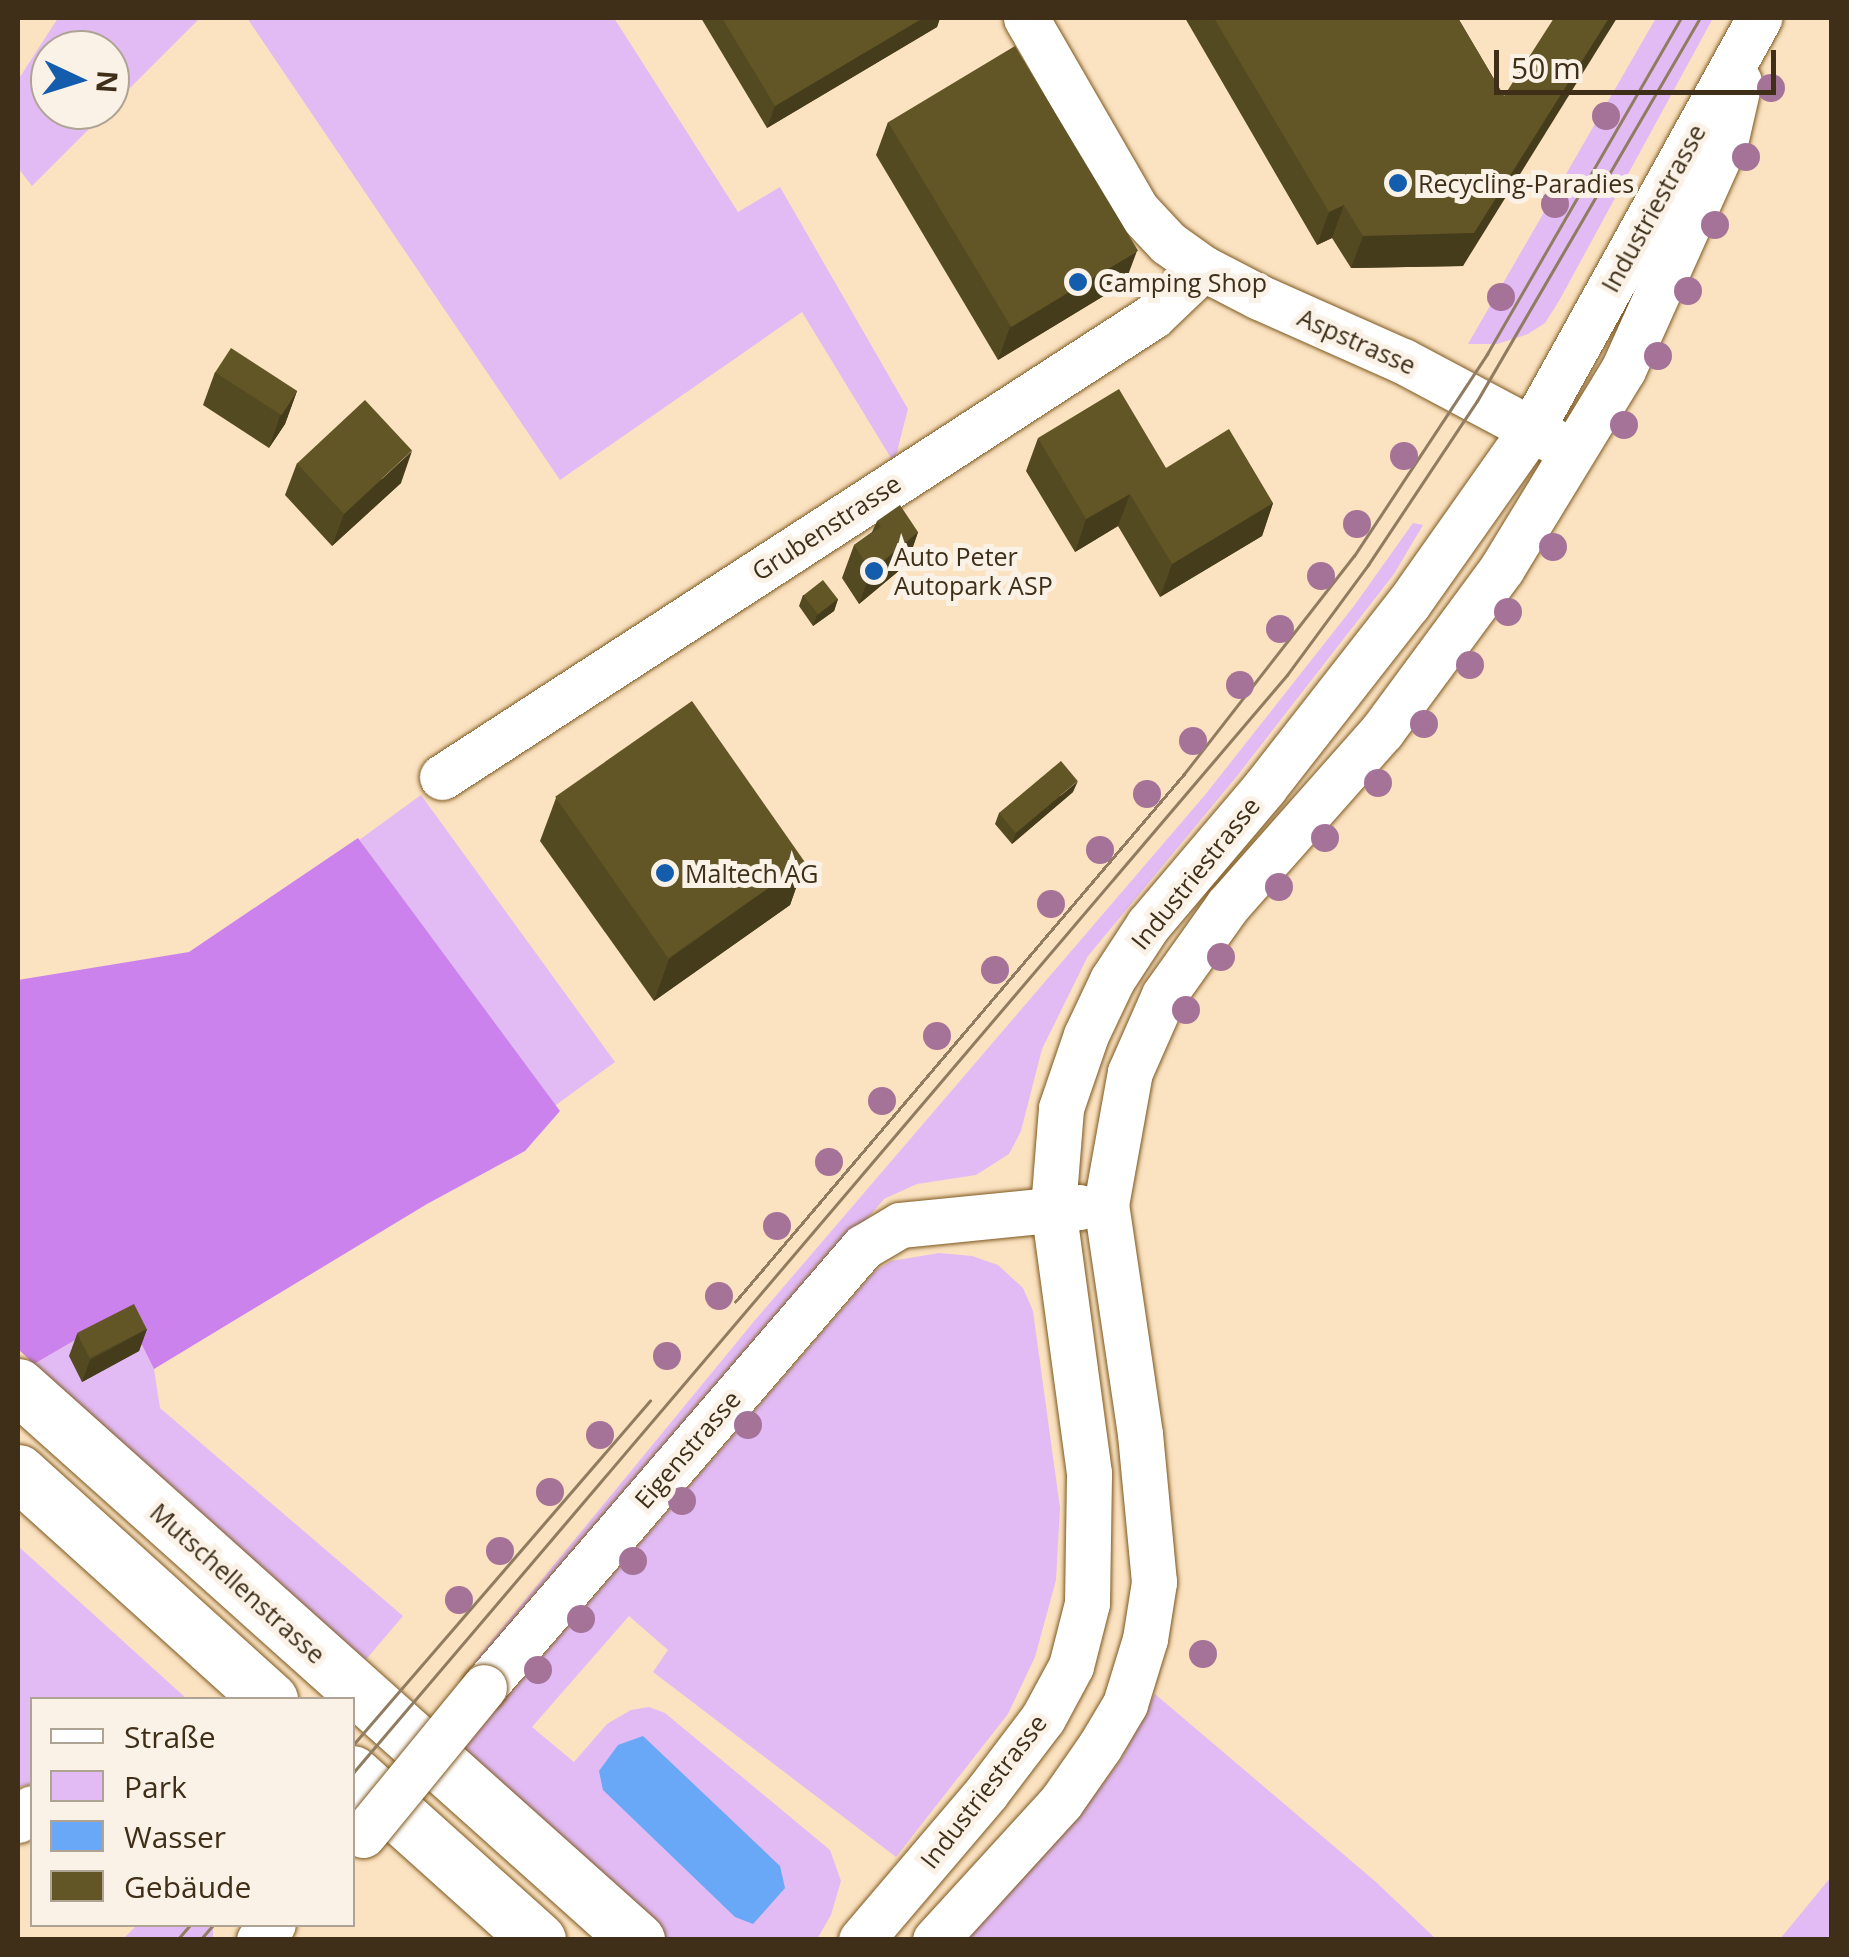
<!DOCTYPE html>
<meta charset="utf-8">
<style>
body{margin:0}
#map{position:relative;width:1849px;height:1957px;overflow:hidden;background:#fbe2c0;font-family:"Open Sans",sans-serif}
div>[style]{position:absolute}
[style*='--x']{left:calc(var(--x)*1px);top:calc(var(--y)*1px);width:calc(var(--w)*1px);rotate:calc(var(--a)*1deg)}
.green>*{inset:0;background:#e2bbf5;transform-origin:0 0}
.forest>*{inset:0;background:#cc82ed}
.water>*{inset:0;background:#68a8f7}
.roads{filter:drop-shadow(0 0 2px #7d581f) drop-shadow(0 0 2px #7d581f)}
.minor>*{height:45px;margin:-22.5px;padding:0 22.5px;transform-origin:22.5px;border-radius:22.5px;background:#fff}
.secondary>*{height:55px;margin:-27.5px;padding:0 27.5px;transform-origin:27.5px;border-radius:27.5px;background:#fff}
.tram>*{height:2.5px;margin:-1.25px;padding:0 1.25px;transform-origin:1.25px;border-radius:1.25px;background:#907c60}
.bridges{filter:drop-shadow(0 0 2px #7d581f) drop-shadow(0 0 2px #7d581f)}
.minor-bridge>*{height:45px;margin:-22.5px;padding:0 22.5px;transform-origin:22.5px;border-radius:22.5px;background:#fff}
.trees>*{width:28px;height:28px;margin:-14px;border-radius:50%;background:#a57298}
.wall>*{inset:0;background:#544a22}
.shaded-wall>*{inset:0;background:#453c1b}
.building>*{inset:0;background:#625627;transform-origin:0 0}
.dots>*{width:28px;height:28px;translate:-50% -50%;box-sizing:border-box;border:5px solid #faf2e7;border-radius:50%}
span{translate:-50% -50%;white-space:nowrap;text-align:center;line-height:1.15;-webkit-text-stroke:10px #faf2e7;paint-order:stroke}
.poi-label{font-size:25px;color:#3f2f18}
.left{translate:0 -50%;text-align:left}
.street-label{font-size:25px;color:#3f2f18}
.frame{position:absolute;inset:0;border:20px solid #3f2f18;pointer-events:none}
.legend{position:absolute;left:30px;top:1697px;width:325px;height:230px;box-sizing:border-box;background:#faf2e7;border:2px solid #afa494;margin:0;padding:12px 18px;list-style:none;font-size:30px;color:#3f2f18}
.legend li{display:flex;align-items:center;gap:20px;height:50px}
.legend b{width:50px;border:2px solid #afa494}
.north{position:absolute;left:30px;top:30px;width:100px;height:100px;box-sizing:border-box;background:#faf2e7;border:2px solid #afa494;border-radius:50%;rotate:94deg;font-size:28px;font-weight:700;line-height:40px;text-align:center;color:#3f2f18}
.north::after{content:'';display:block;margin:auto;width:35px;height:45px;background:#145dac;clip-path:polygon(50% 0,100% 100%,50% 72%,0 100%)}
.scale{position:absolute;left:1494px;top:50px;width:282px;height:45px;box-sizing:border-box;border:5px solid #3f2f18;border-top:0;padding-left:12px;font-size:30px;line-height:35px;white-space:nowrap;color:#3f2f18;-webkit-text-stroke:8px #faf2e7;paint-order:stroke}
</style>
<div id="map">
<div class="green">
<i style="clip-path:polygon(58px 18px,200px 18px,110px 108px,110px 50px,50px 50px,50px 110px,108px 110px,32px 186px,18px 168px,18px 80px)"></i>
<i style="clip-path:polygon(247px 18px,614px 18px,738px 212px,780px 187px,908px 409px,894px 463px,802px 312px,560px 480px)"></i>
<i style="clip-path:polygon(1656px 18px,1713px 18px,1559px 301px,1545px 323px,1528px 334px,1497px 344px,1468px 344px)"></i>
<i style="clip-path:polygon(1413px 523px,1423px 525px,1394px 574px,1237px 776px,1088px 956px,1042px 1049px,1021px 1131px,1009px 1154px,976px 1175px,917px 1184px,884px 1199px,479px 1667px,474px 1662px,756px 1319px,1205px 795px,1354px 606px)"></i>
<i style="left:421px;top:795px;width:330px;height:76px;rotate:54deg"></i>
<i style="clip-path:polygon(939px 1253px,972px 1256px,998px 1265px,1023px 1288px,1033px 1311px,1060px 1508px,1056px 1580px,1035px 1657px,1008px 1714px,896px 1857px,653px 1672px,668px 1650px,629px 1616px,532px 1727px,574px 1762px,607px 1724px,631px 1710px,649px 1707px,665px 1713px,830px 1850px,841px 1881px,831px 1915px,817px 1939px,666px 1939px,461px 1750px,875px 1271px,891px 1261px)"></i>
<i style="clip-path:polygon(125px 1311px,154px 1369px,160px 1408px,403px 1616px,363px 1663px,34px 1364px)"></i>
<i style="clip-path:polygon(18px 1546px,187px 1699px,32px 1700px,32px 1784px,18px 1787px)"></i>
<i style="clip-path:polygon(1155px 1694px,1376px 1882px,1436px 1939px,962px 1940px,1092px 1798px,1122px 1758px)"></i>
<i style="clip-path:polygon(1831px 1877px,1831px 1939px,1780px 1939px)"></i>
<i style="clip-path:polygon(137px 1925px,213px 1925px,213px 1939px,123px 1939px)"></i>
</div>
<div class="forest">
<i style="clip-path:polygon(358px 838px,560px 1111px,525px 1151px,427px 1204px,154px 1369px,125px 1311px,34px 1364px,18px 1349px,18px 980px,189px 952px)"></i>
</div>
<div class="water">
<i style="clip-path:polygon(643px 1736px,780px 1866px,785px 1888px,753px 1924px,735px 1917px,603px 1790px,599px 1771px,618px 1745px)"></i>
</div>
<div class="roads">
<div class="minor">
<i style="--x:1026;--y:18;--w:222;--a:60"></i>
<i style="--x:1137;--y:210;--w:45;--a:46.8"></i>
<i style="--x:1168;--y:243;--w:43;--a:35.5"></i>
<i style="--x:1203;--y:268;--w:63;--a:27.4"></i>
<i style="--x:1259;--y:297;--w:158;--a:24"></i>
<i style="--x:1403;--y:361;--w:177;--a:28"></i>
<i style="--x:442;--y:777;--w:847;--a:-32.96"></i>
<i style="--x:1153;--y:316;--w:69;--a:-43.8"></i>
<i style="--x:484;--y:1687;--w:581;--a:-49.26"></i>
<i style="--x:863;--y:1247;--w:43;--a:-30.7"></i>
<i style="--x:900;--y:1225;--w:180;--a:-5.7"></i>
<i style="--x:18;--y:1820;--w:18;--a:-41"></i>
<i style="--x:259;--y:1940;--w:21;--a:-49"></i>
<i style="--x:861;--y:1940;--w:193;--a:-49.6"></i>
<i style="--x:986;--y:1793;--w:94;--a:-52.8"></i>
<i style="--x:1043;--y:1718;--w:59;--a:-61.7"></i>
<i style="--x:1071;--y:1666;--w:65;--a:-75.7"></i>
<i style="--x:1087;--y:1603;--w:130;--a:-89.1"></i>
<i style="--x:1089;--y:1473;--w:267;--a:-97.7"></i>
<i style="--x:1053;--y:1208;--w:100;--a:-85.4"></i>
<i style="--x:1061;--y:1108;--w:77;--a:-71.1"></i>
<i style="--x:1086;--y:1035;--w:61;--a:-64.7"></i>
<i style="--x:1112;--y:980;--w:66;--a:-56.8"></i>
<i style="--x:1148;--y:925;--w:180;--a:-49.7"></i>
<i style="--x:1264;--y:788;--w:234;--a:-52"></i>
<i style="--x:1408;--y:604;--w:215;--a:-54.8"></i>
<i style="--x:1532;--y:428;--w:469;--a:-61"></i>
<i style="--x:935;--y:1940;--w:187;--a:-47.6"></i>
<i style="--x:1061;--y:1802;--w:68;--a:-55.1"></i>
<i style="--x:1100;--y:1746;--w:49;--a:-59.2"></i>
<i style="--x:1125;--y:1704;--w:68;--a:-72.9"></i>
<i style="--x:1145;--y:1639;--w:58;--a:-81"></i>
<i style="--x:1154;--y:1582;--w:149;--a:-95.4"></i>
<i style="--x:1140;--y:1434;--w:232;--a:-98.4"></i>
<i style="--x:1106;--y:1205;--w:135;--a:-79.8"></i>
<i style="--x:1130;--y:1072;--w:84;--a:-66.2"></i>
<i style="--x:1164;--y:995;--w:110;--a:-54.6"></i>
<i style="--x:1228;--y:905;--w:232;--a:-48.5"></i>
<i style="--x:1382;--y:731;--w:202;--a:-53.6"></i>
<i style="--x:1502;--y:568;--w:232;--a:-58.6"></i>
<i style="--x:1623;--y:370;--w:249;--a:-65.8"></i>
<i style="--x:1725;--y:143;--w:63;--a:-77.1"></i>
</div>
<div class="secondary">
<i style="--x:18;--y:1386;--w:831;--a:41.83"></i>
<i style="--x:18;--y:1472;--w:340;--a:42.1"></i>
<i style="--x:352;--y:1773;--w:250;--a:41.9"></i>
</div>
</div>
<div class="tram">
<i style="--x:735;--y:1302;--w:693;--a:-49.62"></i>
<i style="--x:1184;--y:774;--w:276;--a:-52.1"></i>
<i style="--x:1354;--y:556;--w:242;--a:-56.6"></i>
<i style="--x:1487;--y:354;--w:388;--a:-60"></i>
<i style="--x:352;--y:1746;--w:456;--a:-49.2"></i>
<i style="--x:352;--y:1774;--w:1443;--a:-49.61"></i>
<i style="--x:1287;--y:675;--w:137;--a:-53.6"></i>
<i style="--x:1368;--y:565;--w:197;--a:-56.4"></i>
<i style="--x:1477;--y:401;--w:443;--a:-59.8"></i>
<i style="--x:177;--y:1940;--w:21;--a:-49"></i>
<i style="--x:200;--y:1940;--w:21;--a:-49"></i>
</div>
<div class="bridges">
<div class="minor-bridge">
<i style="--x:363;--y:1835;--w:191;--a:-50.7"></i>
</div>
</div>
<div class="trees">
<i style="left:1771px;top:88px"></i>
<i style="left:1606px;top:116px"></i>
<i style="left:1746px;top:157px"></i>
<i style="left:1555px;top:204px"></i>
<i style="left:1715px;top:225px"></i>
<i style="left:1688px;top:291px"></i>
<i style="left:1501px;top:297px"></i>
<i style="left:1658px;top:356px"></i>
<i style="left:1624px;top:425px"></i>
<i style="left:1404px;top:456px"></i>
<i style="left:1357px;top:524px"></i>
<i style="left:1553px;top:547px"></i>
<i style="left:1321px;top:576px"></i>
<i style="left:1508px;top:612px"></i>
<i style="left:1280px;top:629px"></i>
<i style="left:1470px;top:665px"></i>
<i style="left:1240px;top:685px"></i>
<i style="left:1424px;top:724px"></i>
<i style="left:1193px;top:741px"></i>
<i style="left:1378px;top:783px"></i>
<i style="left:1147px;top:794px"></i>
<i style="left:1325px;top:838px"></i>
<i style="left:1100px;top:850px"></i>
<i style="left:1279px;top:887px"></i>
<i style="left:1051px;top:904px"></i>
<i style="left:1221px;top:957px"></i>
<i style="left:995px;top:970px"></i>
<i style="left:1186px;top:1010px"></i>
<i style="left:937px;top:1036px"></i>
<i style="left:882px;top:1101px"></i>
<i style="left:829px;top:1162px"></i>
<i style="left:777px;top:1226px"></i>
<i style="left:719px;top:1296px"></i>
<i style="left:667px;top:1356px"></i>
<i style="left:748px;top:1425px"></i>
<i style="left:600px;top:1435px"></i>
<i style="left:550px;top:1492px"></i>
<i style="left:682px;top:1501px"></i>
<i style="left:500px;top:1551px"></i>
<i style="left:633px;top:1561px"></i>
<i style="left:459px;top:1600px"></i>
<i style="left:581px;top:1619px"></i>
<i style="left:1203px;top:1654px"></i>
<i style="left:538px;top:1670px"></i>
</div>
<div class="wall">
<i style="clip-path:polygon(701px 18px,940px 18px,937px 27px,767px 128px)"></i>
<i style="clip-path:polygon(1185px 18px,1458px 18px,1504px 96px,1463px 266px,1351px 268px,1332px 238px,1317px 245px)"></i>
<i style="clip-path:polygon(888px 122px,1125px 283px,998px 360px,876px 155px)"></i>
<i style="clip-path:polygon(215px 372px,297px 391px,285px 424px,269px 448px,203px 405px)"></i>
<i style="clip-path:polygon(1038px 438px,1166px 468px,1273px 503px,1262px 536px,1160px 597px,1118px 526px,1075px 552px,1026px 471px)"></i>
<i style="clip-path:polygon(297px 463px,401px 483px,332px 546px,285px 495px)"></i>
<i style="clip-path:polygon(877px 521px,918px 532px,907px 564px,859px 604px,842px 578px,854px 545px,872px 532px)"></i>
<i style="clip-path:polygon(803px 595px,838px 599px,834px 611px,813px 626px,799px 606px)"></i>
<i style="clip-path:polygon(1073px 792px,1012px 844px,995px 824px,999px 813px)"></i>
<i style="clip-path:polygon(556px 798px,805px 862px,790px 905px,654px 1001px,540px 841px)"></i>
<i style="clip-path:polygon(147px 1329px,139px 1351px,82px 1382px,69px 1356px,77px 1334px)"></i>
</div>
<div class="shaded-wall">
<i style="clip-path:polygon(923px 18px,940px 18px,937px 27px,767px 128px,775px 106px)"></i>
<i style="clip-path:polygon(1609px 18px,1617px 18px,1463px 266px,1351px 268px,1363px 236px)"></i>
<i style="clip-path:polygon(1344px 205px,1332px 238px,1317px 245px,1329px 212px)"></i>
<i style="clip-path:polygon(1137px 251px,1125px 283px,998px 360px,1010px 327px)"></i>
<i style="clip-path:polygon(297px 391px,285px 424px,269px 448px,280px 416px)"></i>
<i style="clip-path:polygon(412px 451px,401px 483px,332px 546px,344px 514px)"></i>
<i style="clip-path:polygon(1130px 494px,1118px 526px,1075px 552px,1086px 519px)"></i>
<i style="clip-path:polygon(1273px 503px,1262px 536px,1160px 597px,1172px 564px)"></i>
<i style="clip-path:polygon(918px 532px,907px 564px,859px 604px,871px 571px)"></i>
<i style="clip-path:polygon(838px 599px,834px 611px,813px 626px,817px 615px)"></i>
<i style="clip-path:polygon(1078px 781px,1073px 792px,1012px 844px,1016px 833px)"></i>
<i style="clip-path:polygon(805px 862px,790px 905px,654px 1001px,669px 959px)"></i>
<i style="clip-path:polygon(147px 1329px,139px 1351px,82px 1382px,90px 1360px)"></i>
</div>
<div class="building">
<i style="clip-path:polygon(722px 18px,923px 18px,775px 106px)"></i>
<i style="clip-path:polygon(1214px 18px,1458px 18px,1504px 96px,1554px 18px,1609px 18px,1474px 233px,1363px 236px,1344px 205px,1329px 212px)"></i>
<i style="left:1015px;top:46px;width:239px;height:148px;rotate:59deg"></i>
<i style="left:231px;top:348px;width:79px;height:29px;rotate:33deg"></i>
<i style="clip-path:polygon(1119px 389px,1166px 468px,1229px 429px,1273px 503px,1172px 564px,1130px 494px,1086px 519px,1038px 438px)"></i>
<i style="left:365px;top:400px;width:69px;height:93px;rotate:47deg"></i>
<i style="clip-path:polygon(900px 505px,918px 532px,871px 571px,854px 545px,881px 527px,877px 521px)"></i>
<i style="left:823px;top:580px;width:24px;height:25px;rotate:52deg"></i>
<i style="left:692px;top:701px;width:197px;height:167px;rotate:55deg"></i>
<i style="left:1061px;top:761px;width:26px;height:81px;rotate:50deg"></i>
<i style="left:134px;top:1304px;width:28px;height:64px;rotate:63deg"></i>
</div>
<div class="dots">
<i style="left:1398px;top:183px;background:#145dac"></i>
<i style="left:1078px;top:282px;background:#145dac"></i>
<i style="left:874px;top:571px;background:#145dac"></i>
<i style="left:665px;top:873px;background:#145dac"></i>
</div>
<div class="poi-label">
<span class="left" style="left:1418px;top:183px">Recycling-Paradies</span>
<span class="left" style="left:1098px;top:282px">Camping Shop</span>
<span class="left" style="left:894px;top:571px">Auto Peter<br>Autopark ASP</span>
<span class="left" style="left:685px;top:873px">Maltech AG</span>
</div>
<div class="street-label">
<span style="left:1653px;top:208px;rotate:-61deg">Industriestrasse</span>
<span style="left:1357px;top:341px;rotate:24deg">Aspstrasse</span>
<span style="left:826px;top:527px;rotate:-33deg">Grubenstrasse</span>
<span style="left:1195px;top:873px;rotate:-51deg">Industriestrasse</span>
<span style="left:687px;top:1449px;rotate:-49deg">Eigenstrasse</span>
<span style="left:238px;top:1583px;rotate:42deg">Mutschellenstrasse</span>
<span style="left:983px;top:1791px;rotate:-52deg">Industriestrasse</span>
</div>
<div class="frame"></div>
<ul class="legend">
<li><b style="height:12px;background:#fff"></b>Straße</li>
<li><b style="height:28px;background:#e2bbf5"></b>Park</li>
<li><b style="height:28px;background:#68a8f7"></b>Wasser</li>
<li><b style="height:28px;background:#625627"></b>Gebäude</li>
</ul>
<div class="north">N</div>
<div class="scale">50 m</div>
</div>
